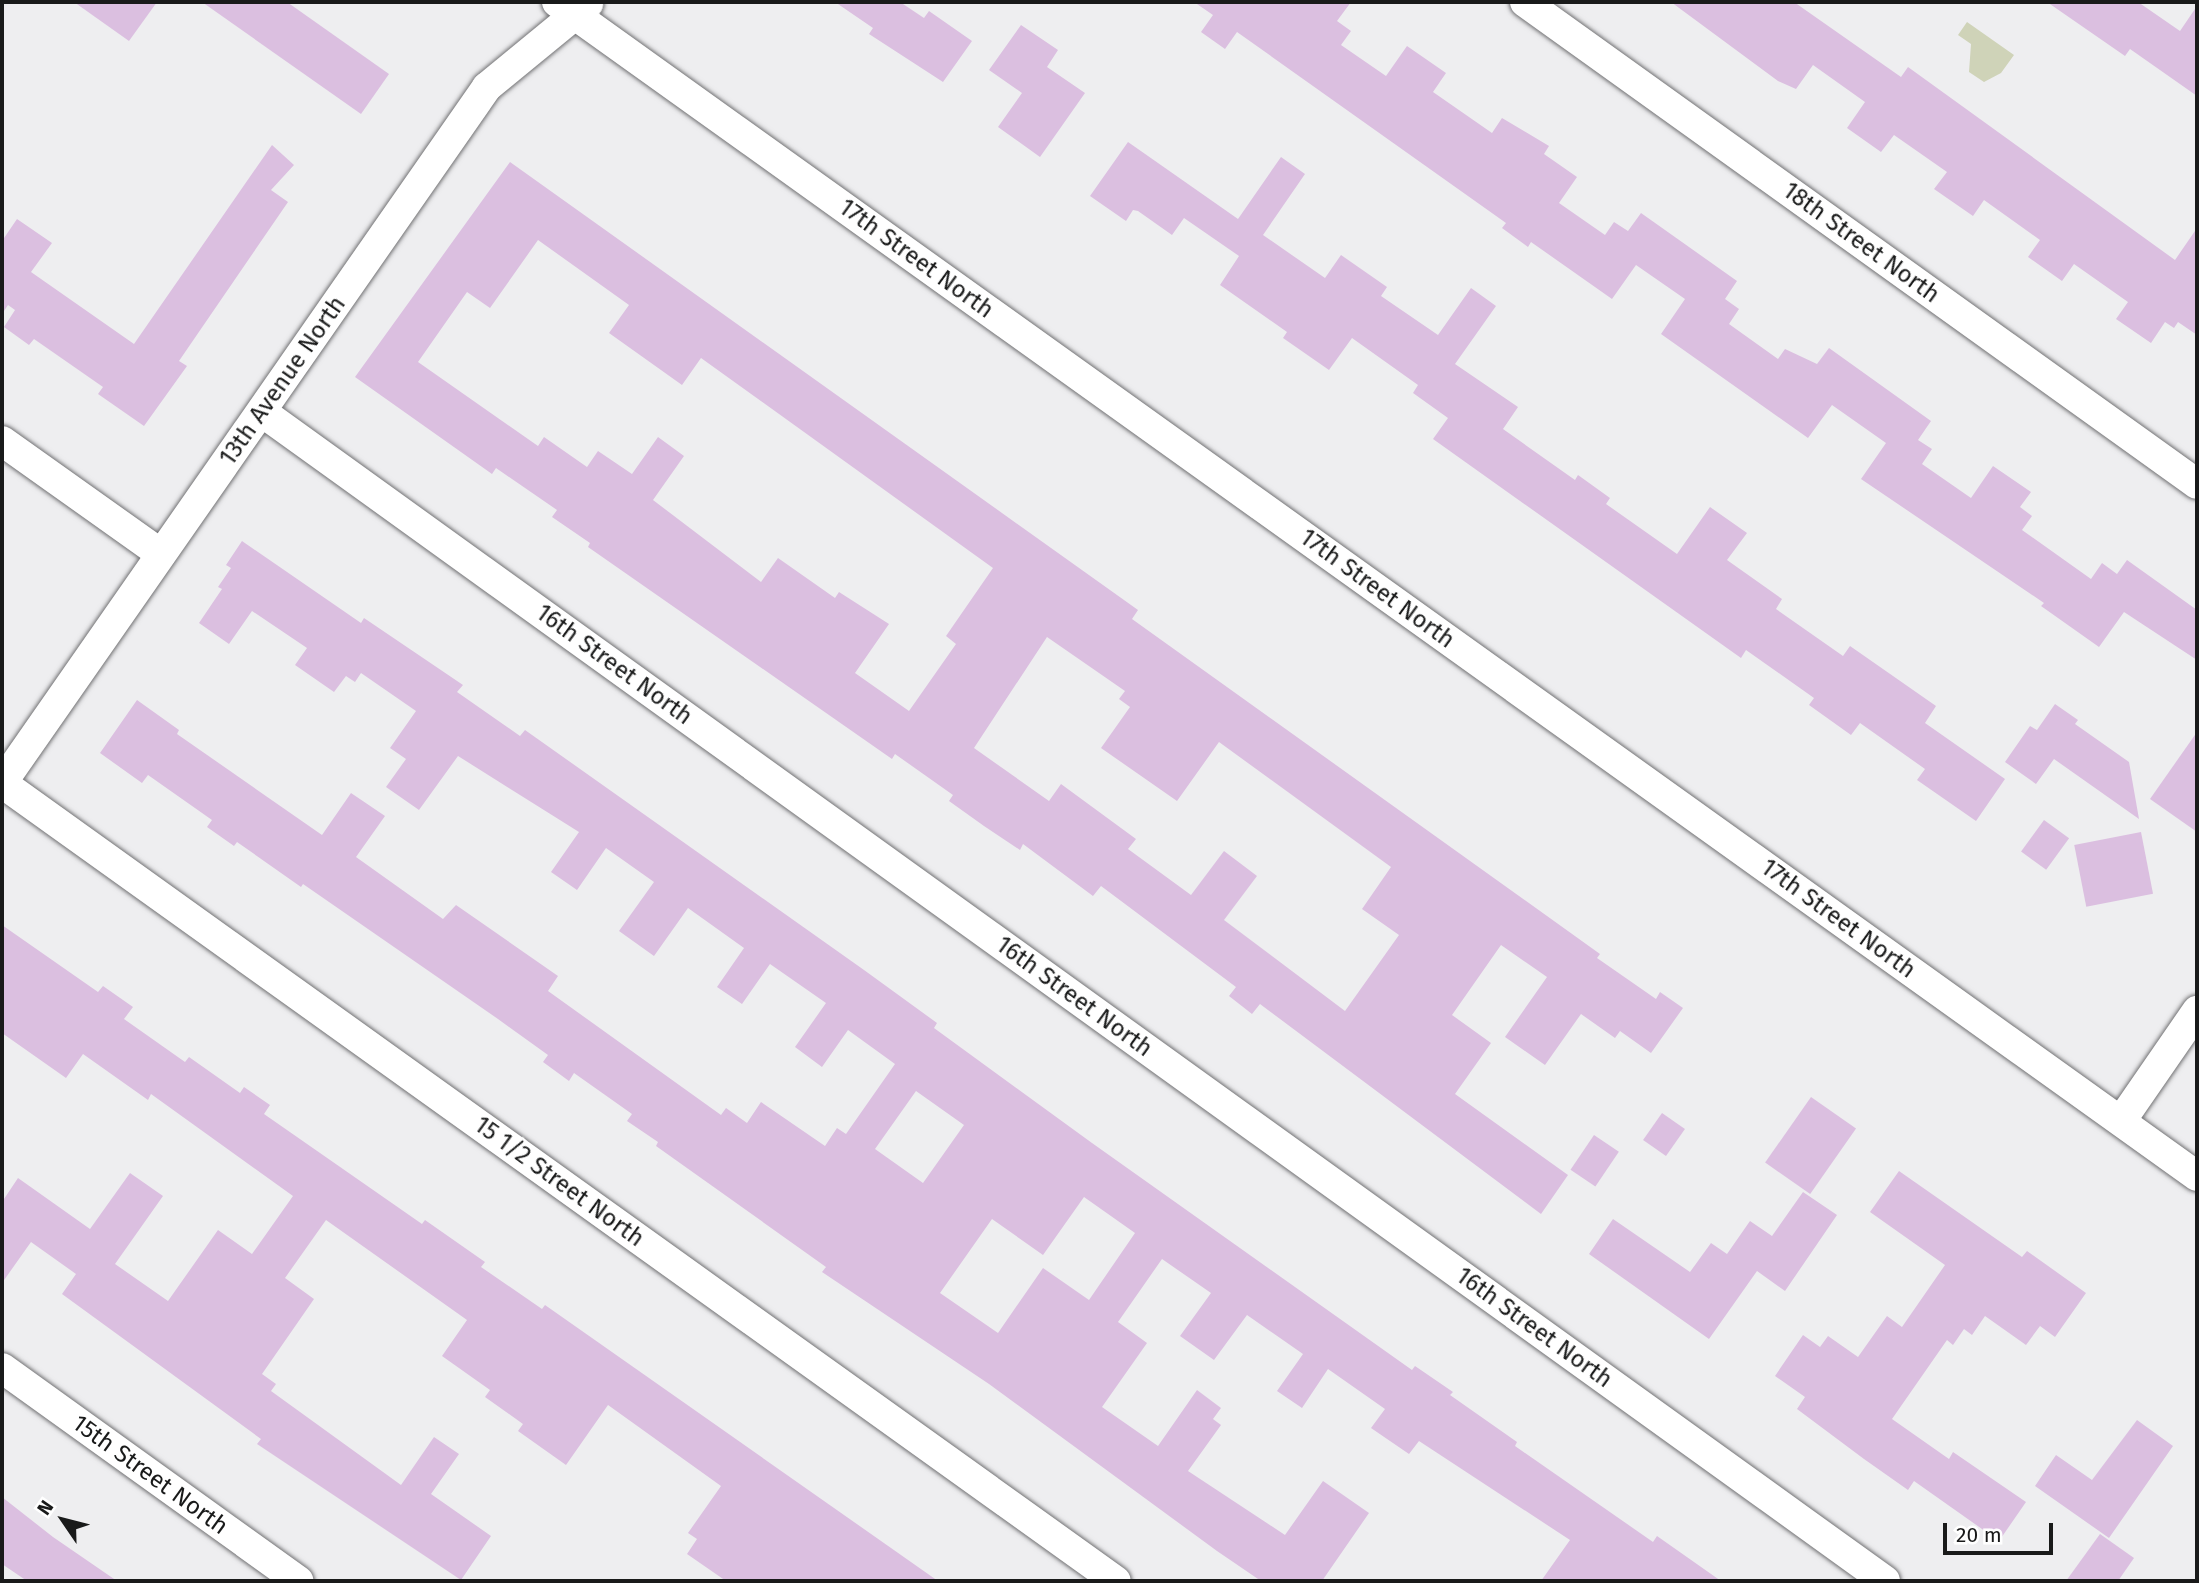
<!DOCTYPE html>
<style>
body{margin:0}
#map{position:relative;width:2199px;height:1583px;overflow:hidden;background:#eeeef0;font-family:"Fira Sans",sans-serif}
div>[style]{position:absolute}
[style*='--x']{left:calc(var(--x)*1px);top:calc(var(--y)*1px);width:calc(var(--w)*1px);rotate:calc(var(--a)*1deg)}
.green>*{inset:0;background:#cfd3b8}
.building>*{inset:0;background:#dbbfe0;transform-origin:0 0}
.roads{filter:drop-shadow(0 0 2px #717173) drop-shadow(0 0 2px #717173)}
.street>*{height:30px;margin:-15px;padding:0 15px;transform-origin:15px;border-radius:15px;background:#fff}
span{translate:-50% -50%;white-space:nowrap;text-align:center;line-height:1.15;-webkit-text-stroke:5px #fff;paint-order:stroke}
.street-label{font-size:24px;color:#191a1a}
.frame{position:absolute;inset:0;border:4px solid #191a1a;pointer-events:none}
.north{position:absolute;left:28px;top:1485px;width:70px;height:70px;-webkit-text-stroke:5px #fff;paint-order:stroke;rotate:305deg;font-size:19px;font-weight:700;line-height:28px;text-align:center;color:#191a1a}
.north::after{content:'';display:block;margin:auto;width:24px;height:32px;background:#191a1a;clip-path:polygon(50% 0,100% 100%,50% 72%,0 100%)}
.scale{position:absolute;left:1943px;top:1523px;width:110px;height:32px;box-sizing:border-box;border:4px solid #191a1a;border-top:0;padding-left:9px;font-size:21px;line-height:24px;white-space:nowrap;color:#191a1a;-webkit-text-stroke:5px #fff;paint-order:stroke}
</style>
<div id="map">
<div class="green">
<i style="clip-path:polygon(1967px 22px,2014px 55px,2001px 73px,1984px 82px,1969px 72px,1971px 44px,1958px 35px)"></i>
</div>
<div class="building">
<i style="clip-path:polygon(74px 2px,157px 2px,129px 41px)"></i>
<i style="clip-path:polygon(202px 2px,287px 2px,389px 74px,361px 114px)"></i>
<i style="clip-path:polygon(835px 2px,900px 2px,924px 18px,929px 11px,972px 41px,943px 82px,869px 34px,873px 28px)"></i>
<i style="clip-path:polygon(1194px 2px,1351px 2px,1337px 21px,1351px 31px,1341px 45px,1386px 76px,1407px 46px,1446px 73px,1433px 92px,1492px 133px,1502px 118px,1549px 146px,1544px 154px,1577px 177px,1559px 203px,1605px 235px,1614px 222px,1628px 231px,1641px 213px,1737px 281px,1725px 299px,1739px 309px,1729px 324px,1778px 359px,1785px 349px,1817px 364px,1829px 348px,1931px 421px,1918px 440px,1932px 449px,1922px 464px,1971px 498px,1993px 466px,2031px 492px,2020px 507px,2032px 516px,2022px 530px,2091px 579px,2102px 563px,2117px 574px,2127px 560px,2197px 610px,2197px 660px,2124px 612px,2099px 647px,2041px 606px,2044px 603px,1861px 479px,1886px 443px,1832px 405px,1808px 438px,1661px 334px,1685px 299px,1636px 265px,1612px 299px,1531px 242px,1528px 247px,1502px 228px,1506px 223px,1237px 32px,1225px 49px,1201px 32px,1213px 15px)"></i>
<i style="clip-path:polygon(1671px 2px,1794px 2px,1901px 77px,1908px 67px,2175px 260px,2197px 228px,2197px 335px,2178px 322px,2174px 328px,2165px 322px,2151px 343px,2116px 319px,2128px 302px,2074px 264px,2062px 281px,2028px 257px,2040px 240px,1984px 200px,1973px 216px,1934px 189px,1947px 172px,1894px 135px,1881px 152px,1847px 128px,1865px 102px,1813px 65px,1796px 89px,1778px 81px)"></i>
<i style="clip-path:polygon(2047px 2px,2138px 2px,2180px 31px,2197px 6px,2197px 96px,2130px 49px,2125px 56px)"></i>
<i style="clip-path:polygon(1021px 25px,1058px 50px,1047px 67px,1085px 93px,1040px 157px,998px 127px,1022px 93px,989px 70px)"></i>
<i style="clip-path:polygon(1128px 142px,1238px 219px,1281px 157px,1305px 174px,1263px 235px,1325px 278px,1341px 255px,1387px 287px,1381px 296px,1438px 335px,1471px 288px,1496px 306px,1455px 364px,1518px 407px,1503px 429px,1575px 480px,1578px 475px,1610px 498px,1606px 504px,1677px 554px,1710px 507px,1747px 533px,1727px 560px,1782px 599px,1776px 609px,1843px 656px,1850px 646px,1936px 706px,1925px 723px,2005px 779px,1976px 821px,1917px 780px,1925px 769px,1860px 723px,1851px 735px,1809px 705px,1814px 698px,1746px 650px,1741px 658px,1433px 439px,1448px 418px,1413px 393px,1418px 385px,1352px 338px,1329px 370px,1283px 338px,1287px 332px,1220px 285px,1239px 256px,1184px 218px,1172px 235px,1138px 211px,1133px 210px,1126px 221px,1090px 196px)"></i>
<i style="clip-path:polygon(272px 145px,294px 165px,271px 190px,288px 202px,179px 361px,187px 366px,144px 426px,98px 394px,103px 387px,34px 339px,29px 345px,4px 327px,15px 310px,8px 305px,2px 314px,2px 241px,17px 219px,52px 243px,31px 272px,134px 344px)"></i>
<i style="clip-path:polygon(evenodd,510px 162px,1138px 610px,1132px 619px,1600px 954px,1597px 958px,1656px 999px,1660px 992px,1683px 1008px,1651px 1053px,1620px 1031px,1615px 1038px,1581px 1014px,1545px 1065px,1505px 1037px,1547px 977px,1501px 945px,1452px 1015px,1491px 1043px,1455px 1094px,1568px 1175px,1541px 1214px,1260px 1004px,1252px 1014px,1229px 996px,1236px 987px,1101px 886px,1093px 896px,1023px 844px,1020px 850px,984px 826px,949px 801px,953px 795px,895px 754px,892px 759px,588px 547px,590px 543px,552px 517px,557px 510px,496px 468px,492px 474px,355px 377px,510px 162px,538px 240px,629px 305px,609px 333px,682px 385px,701px 358px,993px 568px,946px 636px,956px 644px,909px 711px,855px 673px,889px 624px,839px 592px,835px 598px,778px 558px,761px 582px,653px 500px,684px 456px,658px 437px,632px 474px,598px 451px,587px 467px,544px 437px,538px 446px,418px 362px,467px 292px,490px 308px,538px 240px,510px 162px,1047px 637px,1125px 691px,1119px 699px,1130px 707px,1101px 748px,1177px 801px,1219px 742px,1391px 867px,1362px 909px,1399px 935px,1345px 1011px,1224px 920px,1257px 876px,1224px 851px,1191px 895px,1128px 849px,1136px 839px,1061px 784px,1049px 801px,974px 748px,1047px 637px)"></i>
<i style="clip-path:polygon(evenodd,242px 541px,361px 623px,364px 618px,463px 685px,457px 692px,520px 736px,525px 730px,864px 970px,937px 1023px,934px 1028px,1092px 1143px,1412px 1370px,1415px 1366px,1453px 1392px,1450px 1395px,1517px 1442px,1515px 1446px,1653px 1542px,1657px 1536px,1721px 1581px,1541px 1581px,1570px 1540px,1419px 1441px,1409px 1454px,1371px 1428px,1385px 1409px,1328px 1369px,1302px 1408px,1277px 1391px,1303px 1354px,1247px 1315px,1214px 1360px,1180px 1336px,1211px 1293px,1162px 1259px,1118px 1322px,1147px 1343px,1102px 1407px,1158px 1446px,1197px 1390px,1221px 1408px,1213px 1419px,1221px 1425px,1188px 1471px,1285px 1535px,1323px 1481px,1369px 1513px,1322px 1581px,1261px 1581px,1217px 1551px,989px 1384px,822px 1272px,826px 1267px,656px 1146px,658px 1142px,627px 1121px,632px 1114px,574px 1073px,569px 1081px,543px 1062px,548px 1055px,498px 1019px,303px 884px,301px 887px,237px 842px,234px 846px,207px 827px,212px 820px,148px 775px,142px 783px,100px 753px,137px 700px,179px 730px,177px 734px,322px 835px,351px 793px,385px 816px,356px 857px,443px 919px,456px 905px,558px 976px,548px 991px,721px 1115px,726px 1108px,747px 1123px,761px 1102px,825px 1146px,837px 1128px,846px 1134px,895px 1064px,848px 1030px,822px 1067px,795px 1047px,826px 1003px,770px 964px,742px 1004px,717px 987px,744px 948px,688px 908px,654px 956px,619px 931px,654px 882px,606px 848px,577px 890px,551px 872px,579px 832px,458px 756px,419px 810px,386px 787px,406px 759px,390px 748px,416px 711px,361px 673px,355px 682px,346px 676px,334px 692px,295px 665px,307px 648px,252px 611px,229px 644px,199px 623px,222px 589px,218px 587px,231px 568px,226px 565px,242px 541px,916px 1091px,964px 1125px,923px 1183px,875px 1149px,916px 1091px,242px 541px,1084px 1197px,1135px 1233px,1089px 1300px,1043px 1268px,998px 1333px,940px 1293px,992px 1219px,1043px 1255px,1084px 1197px)"></i>
<i style="clip-path:polygon(2055px 704px,2078px 720px,2075px 724px,2129px 762px,2139px 819px,2054px 759px,2036px 784px,2005px 762px,2030px 726px,2037px 730px)"></i>
<i style="clip-path:polygon(2197px 732px,2197px 832px,2150px 799px)"></i>
<i style="left:2044px;top:820px;width:31px;height:39px;rotate:36deg"></i>
<i style="left:2141px;top:832px;width:63px;height:68px;rotate:79deg"></i>
<i style="clip-path:polygon(2px 925px,98px 992px,103px 986px,133px 1007px,124px 1019px,185px 1062px,189px 1057px,240px 1093px,244px 1087px,270px 1105px,264px 1114px,422px 1224px,425px 1220px,485px 1262px,481px 1267px,542px 1309px,545px 1305px,938px 1581px,726px 1581px,687px 1554px,697px 1539px,688px 1533px,721px 1486px,608px 1405px,566px 1465px,518px 1431px,523px 1424px,485px 1397px,490px 1390px,442px 1356px,467px 1320px,326px 1220px,285px 1278px,314px 1299px,262px 1374px,276px 1384px,271px 1391px,401px 1485px,434px 1437px,459px 1454px,431px 1494px,491px 1536px,461px 1580px,257px 1444px,261px 1439px,62px 1294px,76px 1274px,31px 1242px,2px 1283px,2px 1202px,18px 1178px,90px 1229px,130px 1173px,163px 1196px,115px 1264px,168px 1301px,218px 1230px,252px 1254px,293px 1196px,151px 1094px,148px 1100px,83px 1054px,66px 1078px,2px 1033px)"></i>
<i style="left:1811px;top:1097px;width:55px;height:80px;rotate:35deg"></i>
<i style="left:1662px;top:1113px;width:28px;height:33px;rotate:35deg"></i>
<i style="left:1594px;top:1135px;width:30px;height:42px;rotate:34deg"></i>
<i style="clip-path:polygon(1899px 1171px,2022px 1257px,2027px 1251px,2086px 1293px,2055px 1337px,2040px 1326px,2026px 1345px,1985px 1316px,1972px 1335px,1964px 1329px,1953px 1345px,1947px 1340px,1892px 1419px,1949px 1459px,1953px 1452px,2026px 1502px,1999px 1541px,1914px 1481px,1908px 1490px,1864px 1459px,1797px 1409px,1805px 1397px,1775px 1376px,1803px 1335px,1820px 1347px,1828px 1336px,1858px 1357px,1887px 1316px,1902px 1327px,1945px 1265px,1870px 1212px)"></i>
<i style="clip-path:polygon(1803px 1192px,1837px 1215px,1785px 1291px,1757px 1271px,1709px 1339px,1589px 1254px,1613px 1219px,1690px 1272px,1711px 1243px,1727px 1254px,1750px 1221px,1772px 1236px)"></i>
<i style="clip-path:polygon(2137px 1420px,2173px 1446px,2109px 1538px,2035px 1486px,2056px 1455px,2092px 1480px)"></i>
<i style="clip-path:polygon(2px 1497px,53px 1537px,117px 1581px,27px 1581px,2px 1564px)"></i>
<i style="clip-path:polygon(2100px 1534px,2134px 1558px,2118px 1581px,2066px 1581px)"></i>
</div>
<div class="roads">
<div class="street">
<i style="--x:557;--y:2;--w:2017;--a:35.6"></i>
<i style="--x:1525;--y:2;--w:827;--a:35.65"></i>
<i style="--x:262;--y:412;--w:2000;--a:35.76"></i>
<i style="--x:2;--y:441;--w:195;--a:35.4"></i>
<i style="--x:2;--y:783;--w:1370;--a:35.62"></i>
<i style="--x:2;--y:783;--w:848;--a:-55.13"></i>
<i style="--x:487;--y:87;--w:131;--a:-39.4"></i>
<i style="--x:2121;--y:1121;--w:134;--a:-55.4"></i>
<i style="--x:2;--y:1368;--w:365;--a:35.7"></i>
</div>
</div>
<div class="street-label">
<span style="left:1861px;top:243px;rotate:36deg">18th Street North</span>
<span style="left:916px;top:259px;rotate:36deg">17th Street North</span>
<span style="left:283px;top:381px;rotate:-55deg">13th Avenue North</span>
<span style="left:1377px;top:589px;rotate:36deg">17th Street North</span>
<span style="left:614px;top:665px;rotate:36deg">16th Street North</span>
<span style="left:1838px;top:919px;rotate:36deg">17th Street North</span>
<span style="left:1074px;top:997px;rotate:36deg">16th Street North</span>
<span style="left:559px;top:1182px;rotate:36deg">15 1/2 Street North</span>
<span style="left:1534px;top:1328px;rotate:36deg">16th Street North</span>
<span style="left:150px;top:1475px;rotate:36deg">15th Street North</span>
</div>
<div class="frame"></div>
<div class="north">N</div>
<div class="scale">20 m</div>
</div>
